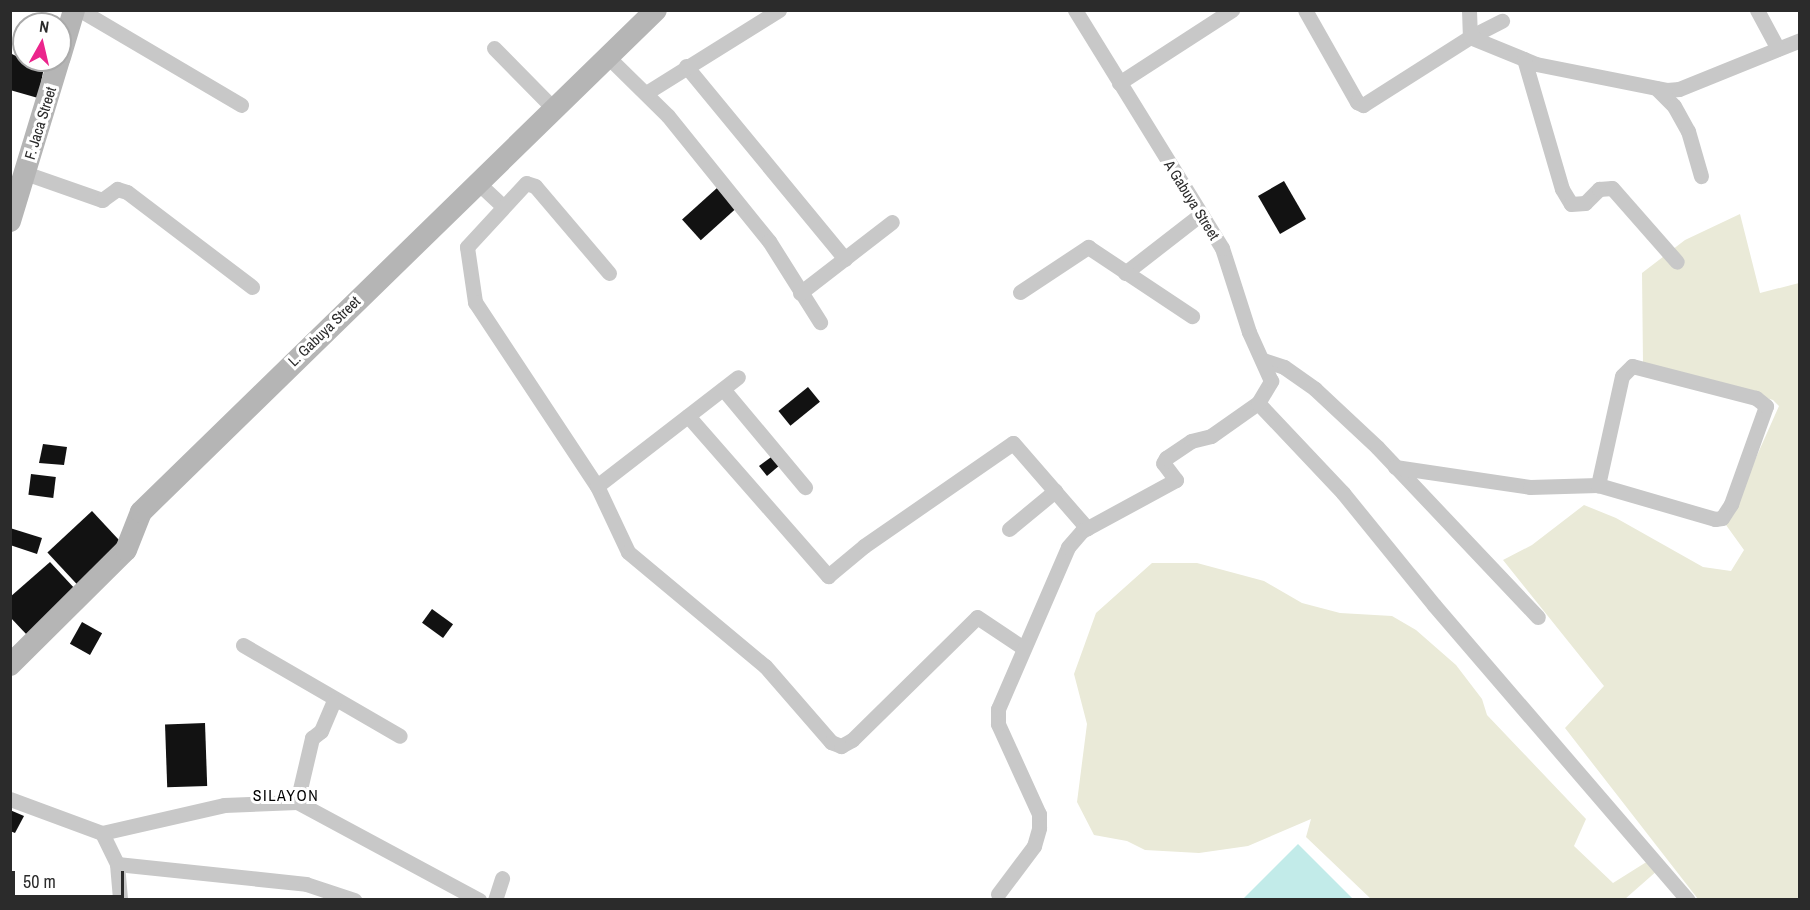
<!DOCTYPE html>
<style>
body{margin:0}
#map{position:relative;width:1810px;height:910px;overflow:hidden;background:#fff;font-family:"Archivo Narrow",sans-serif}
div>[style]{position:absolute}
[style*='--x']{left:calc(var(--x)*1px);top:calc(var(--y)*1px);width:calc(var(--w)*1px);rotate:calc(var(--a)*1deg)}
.green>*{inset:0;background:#eaead8}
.water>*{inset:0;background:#c2ebe9}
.building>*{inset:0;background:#121212;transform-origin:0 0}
.street>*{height:15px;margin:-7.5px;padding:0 7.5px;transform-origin:7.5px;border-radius:7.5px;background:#c8c8c8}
.secondary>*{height:22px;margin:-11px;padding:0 11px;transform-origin:11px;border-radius:11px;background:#b5b5b5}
span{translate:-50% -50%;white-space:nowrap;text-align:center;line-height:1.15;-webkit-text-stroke:6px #fff;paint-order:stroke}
.street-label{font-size:15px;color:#2b2b2b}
.neighbourhood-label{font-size:16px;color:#000;letter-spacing:1.5px}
.frame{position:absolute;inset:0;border:12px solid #2b2b2b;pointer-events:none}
.north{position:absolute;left:12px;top:12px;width:60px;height:60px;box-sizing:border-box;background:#fff;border:2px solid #aaa;border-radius:50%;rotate:8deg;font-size:16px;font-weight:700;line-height:24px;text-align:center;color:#2b2b2b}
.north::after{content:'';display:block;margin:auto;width:21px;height:27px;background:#eb258c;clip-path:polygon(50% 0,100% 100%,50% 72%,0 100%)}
.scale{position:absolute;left:12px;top:871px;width:112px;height:27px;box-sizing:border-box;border:3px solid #2b2b2b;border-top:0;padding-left:8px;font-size:18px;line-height:21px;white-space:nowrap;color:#2b2b2b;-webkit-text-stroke:4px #fff;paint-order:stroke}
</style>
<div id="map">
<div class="green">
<i style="clip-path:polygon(1740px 214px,1760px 293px,1799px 283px,1799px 899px,1698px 899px,1565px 728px,1604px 686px,1503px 560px,1532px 545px,1584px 505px,1616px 518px,1703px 567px,1731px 571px,1744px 550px,1726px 525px,1779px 406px,1773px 400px,1643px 364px,1642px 273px,1685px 240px)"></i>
<i style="clip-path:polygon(1152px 563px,1197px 563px,1264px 581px,1302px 603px,1340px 613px,1392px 616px,1416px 630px,1456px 665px,1482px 699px,1487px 715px,1586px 819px,1574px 846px,1613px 883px,1648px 861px,1658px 870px,1625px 899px,1371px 899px,1306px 837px,1311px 819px,1248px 846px,1199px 853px,1145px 850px,1127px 841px,1094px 835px,1077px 802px,1087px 724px,1074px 674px,1096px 613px)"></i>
</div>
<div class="water">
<i style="clip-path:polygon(1298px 844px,1353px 899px,1243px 899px)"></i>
</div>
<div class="building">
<i style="clip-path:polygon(10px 53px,24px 60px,45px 62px,38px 98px,10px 90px)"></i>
<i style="left:1284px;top:181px;width:44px;height:30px;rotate:60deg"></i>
<i style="left:717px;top:188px;width:28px;height:47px;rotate:48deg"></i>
<i style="left:808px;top:387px;width:19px;height:38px;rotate:51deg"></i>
<i style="clip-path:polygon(43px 444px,67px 447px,64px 465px,39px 463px)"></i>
<i style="clip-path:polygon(774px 455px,780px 465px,767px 476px,759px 466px)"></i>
<i style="left:31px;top:474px;width:25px;height:21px;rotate:7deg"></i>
<i style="left:92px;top:511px;width:45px;height:61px;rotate:47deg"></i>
<i style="clip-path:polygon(10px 528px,42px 538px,37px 554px,10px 545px)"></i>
<i style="clip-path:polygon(50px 562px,76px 590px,27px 635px,10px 617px,10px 597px)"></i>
<i style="left:432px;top:609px;width:26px;height:17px;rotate:36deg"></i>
<i style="left:82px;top:622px;width:23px;height:25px;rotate:29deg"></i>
<i style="left:205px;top:723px;width:63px;height:40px;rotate:88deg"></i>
<i style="clip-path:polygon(10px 810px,24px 816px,15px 833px,10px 831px)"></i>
</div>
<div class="street">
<i style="--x:80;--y:10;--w:187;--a:30.5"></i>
<i style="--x:1305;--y:10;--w:106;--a:60.5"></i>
<i style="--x:1357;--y:102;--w:7;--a:27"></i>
<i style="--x:1363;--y:105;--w:127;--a:-32.4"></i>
<i style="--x:1470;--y:37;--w:36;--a:-27"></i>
<i style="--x:1469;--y:10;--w:27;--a:88"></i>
<i style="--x:1470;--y:37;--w:71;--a:22.2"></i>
<i style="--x:1536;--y:64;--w:134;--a:11.2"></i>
<i style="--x:1667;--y:90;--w:12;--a:-5"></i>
<i style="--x:1679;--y:89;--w:131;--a:-22"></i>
<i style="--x:1757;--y:10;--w:44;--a:61.7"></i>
<i style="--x:494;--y:48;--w:86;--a:45.5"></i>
<i style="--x:608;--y:57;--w:84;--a:44.5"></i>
<i style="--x:668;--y:116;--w:161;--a:51.1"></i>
<i style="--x:769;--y:241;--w:96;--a:57.8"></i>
<i style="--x:1524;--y:59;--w:135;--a:73.7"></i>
<i style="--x:1562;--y:189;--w:17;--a:59"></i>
<i style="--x:1571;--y:204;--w:14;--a:-4"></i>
<i style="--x:1585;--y:203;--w:20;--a:-45"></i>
<i style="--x:1599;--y:189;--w:13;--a:-4"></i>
<i style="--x:1612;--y:188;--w:98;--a:48.7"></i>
<i style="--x:686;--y:66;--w:250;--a:50.5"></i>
<i style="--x:1119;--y:83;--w:135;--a:-32.9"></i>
<i style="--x:1656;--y:88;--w:25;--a:45"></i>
<i style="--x:1674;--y:106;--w:29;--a:61"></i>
<i style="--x:1688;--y:131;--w:47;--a:73.9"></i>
<i style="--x:646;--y:93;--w:157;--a:-32"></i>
<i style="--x:25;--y:173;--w:82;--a:19.3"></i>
<i style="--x:102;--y:200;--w:19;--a:-36"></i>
<i style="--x:117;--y:189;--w:10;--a:17"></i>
<i style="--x:127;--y:192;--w:157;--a:37.2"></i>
<i style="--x:477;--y:182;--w:34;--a:43"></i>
<i style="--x:609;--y:273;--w:114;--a:-130.4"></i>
<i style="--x:535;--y:186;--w:9;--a:-162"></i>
<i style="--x:526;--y:183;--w:87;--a:132.7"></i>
<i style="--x:467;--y:247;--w:56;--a:81.7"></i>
<i style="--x:475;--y:302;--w:221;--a:56.5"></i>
<i style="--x:597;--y:486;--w:73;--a:64.8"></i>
<i style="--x:628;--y:552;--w:178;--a:39.8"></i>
<i style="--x:765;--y:666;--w:101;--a:49"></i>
<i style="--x:831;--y:742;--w:11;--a:22"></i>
<i style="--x:841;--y:746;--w:13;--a:-29"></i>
<i style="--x:852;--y:740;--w:175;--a:-44.5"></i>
<i style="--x:977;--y:617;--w:54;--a:33.7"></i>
<i style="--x:1125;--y:273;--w:96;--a:-37.8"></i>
<i style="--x:1020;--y:292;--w:82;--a:-33.5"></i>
<i style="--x:1088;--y:247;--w:125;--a:33.6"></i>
<i style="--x:800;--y:293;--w:116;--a:-37.7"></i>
<i style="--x:1263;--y:360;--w:22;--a:18"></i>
<i style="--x:1284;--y:367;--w:38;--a:35"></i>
<i style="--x:1315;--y:389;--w:85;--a:43.1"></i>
<i style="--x:1377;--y:447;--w:234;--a:46.6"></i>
<i style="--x:723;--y:389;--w:128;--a:50.1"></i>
<i style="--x:1258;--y:403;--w:124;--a:46.6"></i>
<i style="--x:1343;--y:493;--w:144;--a:50.9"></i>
<i style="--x:1434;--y:605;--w:389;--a:49.3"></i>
<i style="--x:688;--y:416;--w:213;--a:48.8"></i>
<i style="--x:828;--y:576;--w:47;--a:-39.8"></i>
<i style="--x:864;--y:546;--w:181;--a:-34.7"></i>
<i style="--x:1013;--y:443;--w:113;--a:49"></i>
<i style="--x:1395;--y:467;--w:136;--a:8.4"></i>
<i style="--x:1530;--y:487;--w:68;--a:-1.7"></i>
<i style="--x:1598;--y:485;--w:122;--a:16.2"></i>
<i style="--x:1715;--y:519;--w:7;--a:-8"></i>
<i style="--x:1722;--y:518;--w:17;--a:-57"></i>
<i style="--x:1731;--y:504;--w:104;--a:-70.3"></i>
<i style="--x:1766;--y:406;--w:13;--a:-141"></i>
<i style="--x:1756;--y:398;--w:128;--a:-165.5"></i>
<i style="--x:1632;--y:366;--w:14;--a:135"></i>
<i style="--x:1622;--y:376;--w:112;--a:102.4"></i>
<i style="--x:597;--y:486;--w:178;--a:-37.7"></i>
<i style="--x:1009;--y:529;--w:60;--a:-39.6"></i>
<i style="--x:243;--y:645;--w:181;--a:30.1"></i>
<i style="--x:10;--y:799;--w:98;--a:20.3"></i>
<i style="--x:297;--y:802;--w:66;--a:-76.8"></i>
<i style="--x:312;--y:738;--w:11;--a:-38"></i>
<i style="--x:321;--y:731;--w:33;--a:-67"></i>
<i style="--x:102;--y:833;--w:125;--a:-12.9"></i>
<i style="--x:224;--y:805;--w:73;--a:-2.4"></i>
<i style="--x:297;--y:802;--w:207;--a:28.3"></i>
<i style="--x:102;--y:833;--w:34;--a:64"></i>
<i style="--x:117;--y:864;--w:36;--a:85"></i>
<i style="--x:117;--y:864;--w:190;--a:6"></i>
<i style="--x:306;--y:884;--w:51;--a:18.4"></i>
<i style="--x:998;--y:894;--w:60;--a:-53.1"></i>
<i style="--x:1034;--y:846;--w:19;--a:-74"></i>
<i style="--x:1039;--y:828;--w:14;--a:-90"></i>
<i style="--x:1039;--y:814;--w:99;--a:-114.5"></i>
<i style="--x:998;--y:724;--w:15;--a:-90"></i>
<i style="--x:998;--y:709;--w:176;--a:-66.6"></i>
<i style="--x:1068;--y:547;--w:21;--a:-49"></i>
<i style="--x:1082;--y:531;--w:107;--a:-28.5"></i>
<i style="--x:1176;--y:480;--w:21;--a:-127"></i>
<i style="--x:1163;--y:463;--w:6;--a:-59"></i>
<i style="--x:1166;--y:458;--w:30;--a:-34"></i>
<i style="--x:1191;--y:441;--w:21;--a:-14"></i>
<i style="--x:1211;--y:436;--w:57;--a:-35.1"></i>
<i style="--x:1258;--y:403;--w:26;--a:-59"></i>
<i style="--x:1271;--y:381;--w:54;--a:-114.2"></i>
<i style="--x:1249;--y:332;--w:88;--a:-107.8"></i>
<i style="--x:1222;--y:248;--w:280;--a:-121.7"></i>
<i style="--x:495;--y:900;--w:23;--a:-72"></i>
</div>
<div class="secondary">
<i style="--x:60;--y:57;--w:49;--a:-73.4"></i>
<i style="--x:10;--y:221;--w:168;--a:-73.1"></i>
<i style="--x:10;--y:665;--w:163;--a:-44.8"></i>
<i style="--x:126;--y:550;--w:41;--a:-68.5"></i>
<i style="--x:141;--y:512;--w:719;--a:-44.27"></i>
</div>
<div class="street-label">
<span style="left:40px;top:123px;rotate:-73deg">F. Jaca Street</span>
<span style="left:1192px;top:200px;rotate:58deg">A Gabuya Street</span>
<span style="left:324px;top:331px;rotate:-44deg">L. Gabuya Street</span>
</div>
<div class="neighbourhood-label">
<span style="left:286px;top:795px">SILAYON</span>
</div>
<div class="frame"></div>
<div class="north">N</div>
<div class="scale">50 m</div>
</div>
